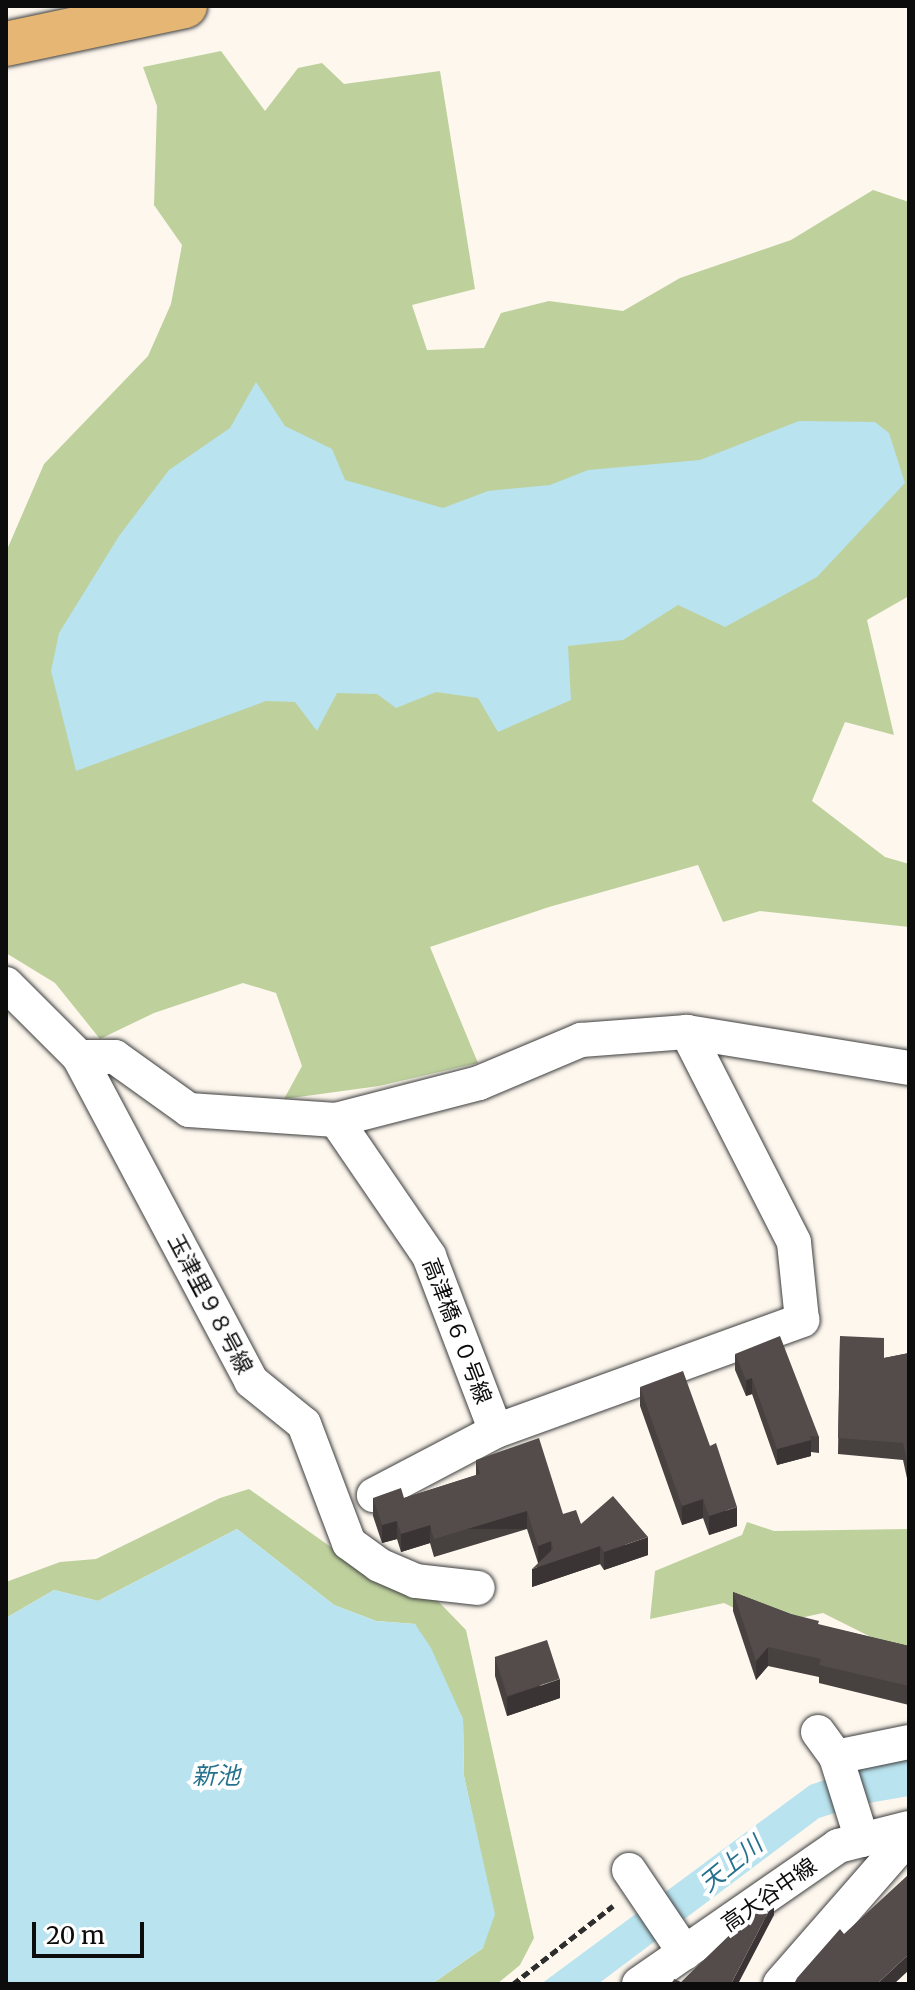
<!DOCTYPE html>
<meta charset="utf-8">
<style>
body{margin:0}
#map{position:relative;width:915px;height:1990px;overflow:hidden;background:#fdf7ee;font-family:Merriweather,"Noto Sans JP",serif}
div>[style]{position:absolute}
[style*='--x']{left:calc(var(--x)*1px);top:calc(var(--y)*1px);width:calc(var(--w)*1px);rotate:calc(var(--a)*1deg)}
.forest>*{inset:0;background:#bed19d}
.water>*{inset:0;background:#b9e3ee}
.path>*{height:5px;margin-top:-2.5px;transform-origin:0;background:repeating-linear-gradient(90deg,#2e2e2e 0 8px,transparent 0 12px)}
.roads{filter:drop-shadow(0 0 2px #3f3f3f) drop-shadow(0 0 2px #3f3f3f)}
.minor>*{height:34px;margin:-17px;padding:0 17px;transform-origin:17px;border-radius:17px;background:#fff}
.primary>*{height:44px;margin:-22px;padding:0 22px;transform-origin:22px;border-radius:22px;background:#e6b774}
.wall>*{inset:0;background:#474140}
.shaded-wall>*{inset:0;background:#3a3534;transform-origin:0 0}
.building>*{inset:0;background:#534c4a;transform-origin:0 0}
span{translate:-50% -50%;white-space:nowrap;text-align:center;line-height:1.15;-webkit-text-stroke:8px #fff;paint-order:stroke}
.street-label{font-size:22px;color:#0c0c0c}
.water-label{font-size:24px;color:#26728d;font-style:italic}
.frame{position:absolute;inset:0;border:8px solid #0c0c0c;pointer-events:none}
.scale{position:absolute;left:32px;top:1922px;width:112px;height:36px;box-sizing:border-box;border:4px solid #0c0c0c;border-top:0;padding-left:10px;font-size:24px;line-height:28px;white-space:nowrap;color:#0c0c0c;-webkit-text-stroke:6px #fff;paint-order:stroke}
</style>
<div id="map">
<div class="forest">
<i style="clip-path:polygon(221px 51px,265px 111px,298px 68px,322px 63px,344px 84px,440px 71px,475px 289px,412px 305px,427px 350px,484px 348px,501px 313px,549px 301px,623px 311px,680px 278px,791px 240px,873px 190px,909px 202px,909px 596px,867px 620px,894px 735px,845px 722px,812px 801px,885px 857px,909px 864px,909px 927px,760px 911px,723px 922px,698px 865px,549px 907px,430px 947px,478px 1063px,379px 1086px,284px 1099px,302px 1066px,276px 993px,243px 983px,154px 1013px,100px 1039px,55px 983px,6px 953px,6px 552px,44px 464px,148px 356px,171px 304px,182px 245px,154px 205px,157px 106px,143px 67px)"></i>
<i style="clip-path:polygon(249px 1489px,345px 1557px,435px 1598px,466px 1630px,534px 1938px,520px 1965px,497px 1984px,432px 1984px,483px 1948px,484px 1869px,464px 1776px,463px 1719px,415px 1624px,376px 1621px,334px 1605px,237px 1529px,98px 1601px,54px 1590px,6px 1618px,6px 1582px,60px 1562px,96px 1559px,220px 1498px)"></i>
<i style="clip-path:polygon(747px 1522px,774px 1531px,909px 1529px,909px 1650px,889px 1646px,823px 1613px,768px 1625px,724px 1603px,650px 1619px,655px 1571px,742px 1535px)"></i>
</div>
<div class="water">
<i style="clip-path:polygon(256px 382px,285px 426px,332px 449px,345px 480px,443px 508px,488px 491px,550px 485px,588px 470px,700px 460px,799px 421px,875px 422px,889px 433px,905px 483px,817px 577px,725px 627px,678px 605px,623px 640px,568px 646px,571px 700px,498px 732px,478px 698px,436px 692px,396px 708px,377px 694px,337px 693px,317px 731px,295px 702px,266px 701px,76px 771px,51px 671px,59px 633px,119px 536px,169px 470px,230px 428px)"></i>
<i style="clip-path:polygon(237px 1529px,334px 1605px,376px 1621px,415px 1624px,431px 1648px,463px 1719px,464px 1776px,495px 1914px,483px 1948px,432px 1984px,6px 1984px,6px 1618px,54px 1590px,98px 1601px)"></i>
<i style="clip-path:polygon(909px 1758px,909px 1796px,863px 1804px,819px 1818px,598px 1984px,541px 1984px,810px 1785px,869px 1765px)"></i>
</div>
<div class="path">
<i style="--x:513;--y:1984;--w:127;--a:-38"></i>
</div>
<div class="roads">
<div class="minor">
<i style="--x:6;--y:984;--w:103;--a:45"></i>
<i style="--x:79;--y:1057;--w:36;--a:0"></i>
<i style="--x:115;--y:1057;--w:91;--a:35.6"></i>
<i style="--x:189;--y:1110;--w:147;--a:3.9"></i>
<i style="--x:336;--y:1120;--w:148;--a:-14.5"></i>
<i style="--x:479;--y:1083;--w:111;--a:-22.9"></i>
<i style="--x:581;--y:1040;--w:106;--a:-4.3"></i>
<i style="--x:687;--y:1032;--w:225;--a:9.2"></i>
<i style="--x:79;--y:1057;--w:367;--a:62"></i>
<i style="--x:251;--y:1381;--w:68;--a:39.1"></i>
<i style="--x:304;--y:1424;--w:127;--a:69.3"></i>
<i style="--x:349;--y:1543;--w:37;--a:36"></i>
<i style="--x:379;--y:1565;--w:40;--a:23.4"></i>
<i style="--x:416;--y:1581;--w:62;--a:6.4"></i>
<i style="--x:336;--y:1120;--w:165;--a:55.6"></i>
<i style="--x:429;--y:1256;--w:187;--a:69.1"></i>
<i style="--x:496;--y:1431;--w:138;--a:152.3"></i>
<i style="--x:496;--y:1431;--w:326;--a:-19.9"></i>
<i style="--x:802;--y:1320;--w:78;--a:-95.9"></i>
<i style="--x:794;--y:1242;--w:236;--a:-117"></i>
<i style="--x:818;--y:1732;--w:31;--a:54"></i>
<i style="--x:836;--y:1757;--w:87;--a:72.6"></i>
<i style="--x:836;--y:1757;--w:75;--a:-11.6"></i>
<i style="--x:629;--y:1870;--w:100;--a:56"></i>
<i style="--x:639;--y:1984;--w:242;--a:-34.7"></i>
<i style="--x:838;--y:1846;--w:73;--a:-14.2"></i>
<i style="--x:780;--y:1984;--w:196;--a:-48.9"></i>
</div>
<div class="primary">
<i style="--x:6;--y:44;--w:183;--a:-12"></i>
</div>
</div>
<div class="wall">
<i style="clip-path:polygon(840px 1336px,884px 1358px,909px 1353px,909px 1483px,908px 1483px,903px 1460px,838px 1454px)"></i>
<i style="clip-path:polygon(735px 1354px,819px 1437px,819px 1453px,811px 1452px,811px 1456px,777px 1465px,752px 1394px,746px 1396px,735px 1370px)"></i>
<i style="clip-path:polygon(640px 1387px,737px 1526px,709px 1535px,703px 1518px,682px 1525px,640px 1406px)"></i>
<i style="clip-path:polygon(476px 1460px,563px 1514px,581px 1524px,648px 1555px,604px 1570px,600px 1564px,532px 1587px,538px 1563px,527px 1529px,434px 1557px,430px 1543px,401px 1552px,397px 1539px,382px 1543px,373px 1516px,373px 1498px,404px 1498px,476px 1475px)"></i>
<i style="clip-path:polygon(733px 1592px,819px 1625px,909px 1646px,909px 1705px,819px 1683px,819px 1677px,768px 1666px,756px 1680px,733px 1611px)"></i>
<i style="clip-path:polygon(495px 1657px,560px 1698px,507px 1716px,495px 1676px)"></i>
</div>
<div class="shaded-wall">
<i style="clip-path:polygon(752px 1378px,752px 1394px,746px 1396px,746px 1380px)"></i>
<i style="clip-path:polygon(811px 1440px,811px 1456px,777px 1465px,777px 1449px)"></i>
<i style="clip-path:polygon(703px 1499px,703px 1518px,682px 1525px,682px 1506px)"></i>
<i style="clip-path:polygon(737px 1507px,737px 1526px,709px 1535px,709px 1516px)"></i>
<i style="left:527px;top:1511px;width:18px;height:97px;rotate:90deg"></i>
<i style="clip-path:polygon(397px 1521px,397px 1539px,382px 1543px,382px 1525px)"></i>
<i style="clip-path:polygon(430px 1525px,430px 1543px,401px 1552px,401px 1534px)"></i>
<i style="clip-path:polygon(648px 1537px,648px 1555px,604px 1570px,604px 1552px)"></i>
<i style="clip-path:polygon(551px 1541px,551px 1559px,538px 1564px,538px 1546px)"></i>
<i style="clip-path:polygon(600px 1546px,600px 1564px,532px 1587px,532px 1569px)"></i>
<i style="clip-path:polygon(768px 1647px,768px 1666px,756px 1680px,756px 1661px)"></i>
<i style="clip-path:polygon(560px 1679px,560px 1698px,507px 1716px,507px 1697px)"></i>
<i style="clip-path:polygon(774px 1901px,774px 1915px,738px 1984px,731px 1984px)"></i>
<i style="clip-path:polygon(909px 1954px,909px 1970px,894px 1984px,877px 1984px)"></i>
</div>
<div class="building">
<i style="clip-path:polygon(780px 1336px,819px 1437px,810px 1436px,811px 1440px,777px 1449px,752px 1378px,746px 1380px,735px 1354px)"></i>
<i style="clip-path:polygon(840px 1336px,884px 1338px,884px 1358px,909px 1353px,909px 1466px,908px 1466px,903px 1443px,838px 1438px)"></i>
<i style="clip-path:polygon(683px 1371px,710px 1446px,716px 1443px,737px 1507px,709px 1516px,703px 1499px,682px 1506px,640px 1387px)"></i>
<i style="clip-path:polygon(539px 1438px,563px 1514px,576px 1510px,581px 1524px,613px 1496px,648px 1537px,604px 1552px,600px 1546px,532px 1569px,553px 1549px,551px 1541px,538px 1546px,527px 1511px,434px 1539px,430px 1525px,401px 1534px,397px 1521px,382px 1525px,373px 1498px,401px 1488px,404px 1498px,480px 1474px,476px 1460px)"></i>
<i style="clip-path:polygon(733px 1592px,791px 1614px,819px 1621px,818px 1624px,909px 1646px,909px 1686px,819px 1665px,821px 1659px,768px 1647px,756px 1661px)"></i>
<i style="left:547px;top:1640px;width:41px;height:55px;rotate:72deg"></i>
<i style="clip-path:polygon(908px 1875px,909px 1954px,877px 1984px,794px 1984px,797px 1978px,840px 1929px,844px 1934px)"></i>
<i style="clip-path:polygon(774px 1901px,731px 1984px,672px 1984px,674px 1979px,681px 1982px,742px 1923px)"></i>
</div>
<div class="street-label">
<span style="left:210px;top:1304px;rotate:62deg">玉津里９８号線</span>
<span style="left:457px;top:1331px;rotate:69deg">高津橋６０号線</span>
<span style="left:769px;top:1895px;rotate:-35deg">高大谷中線</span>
</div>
<div class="water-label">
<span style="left:216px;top:1776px">新池</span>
<span style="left:731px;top:1864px;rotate:-39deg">天上川</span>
</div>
<div class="frame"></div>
<div class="scale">20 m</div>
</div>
